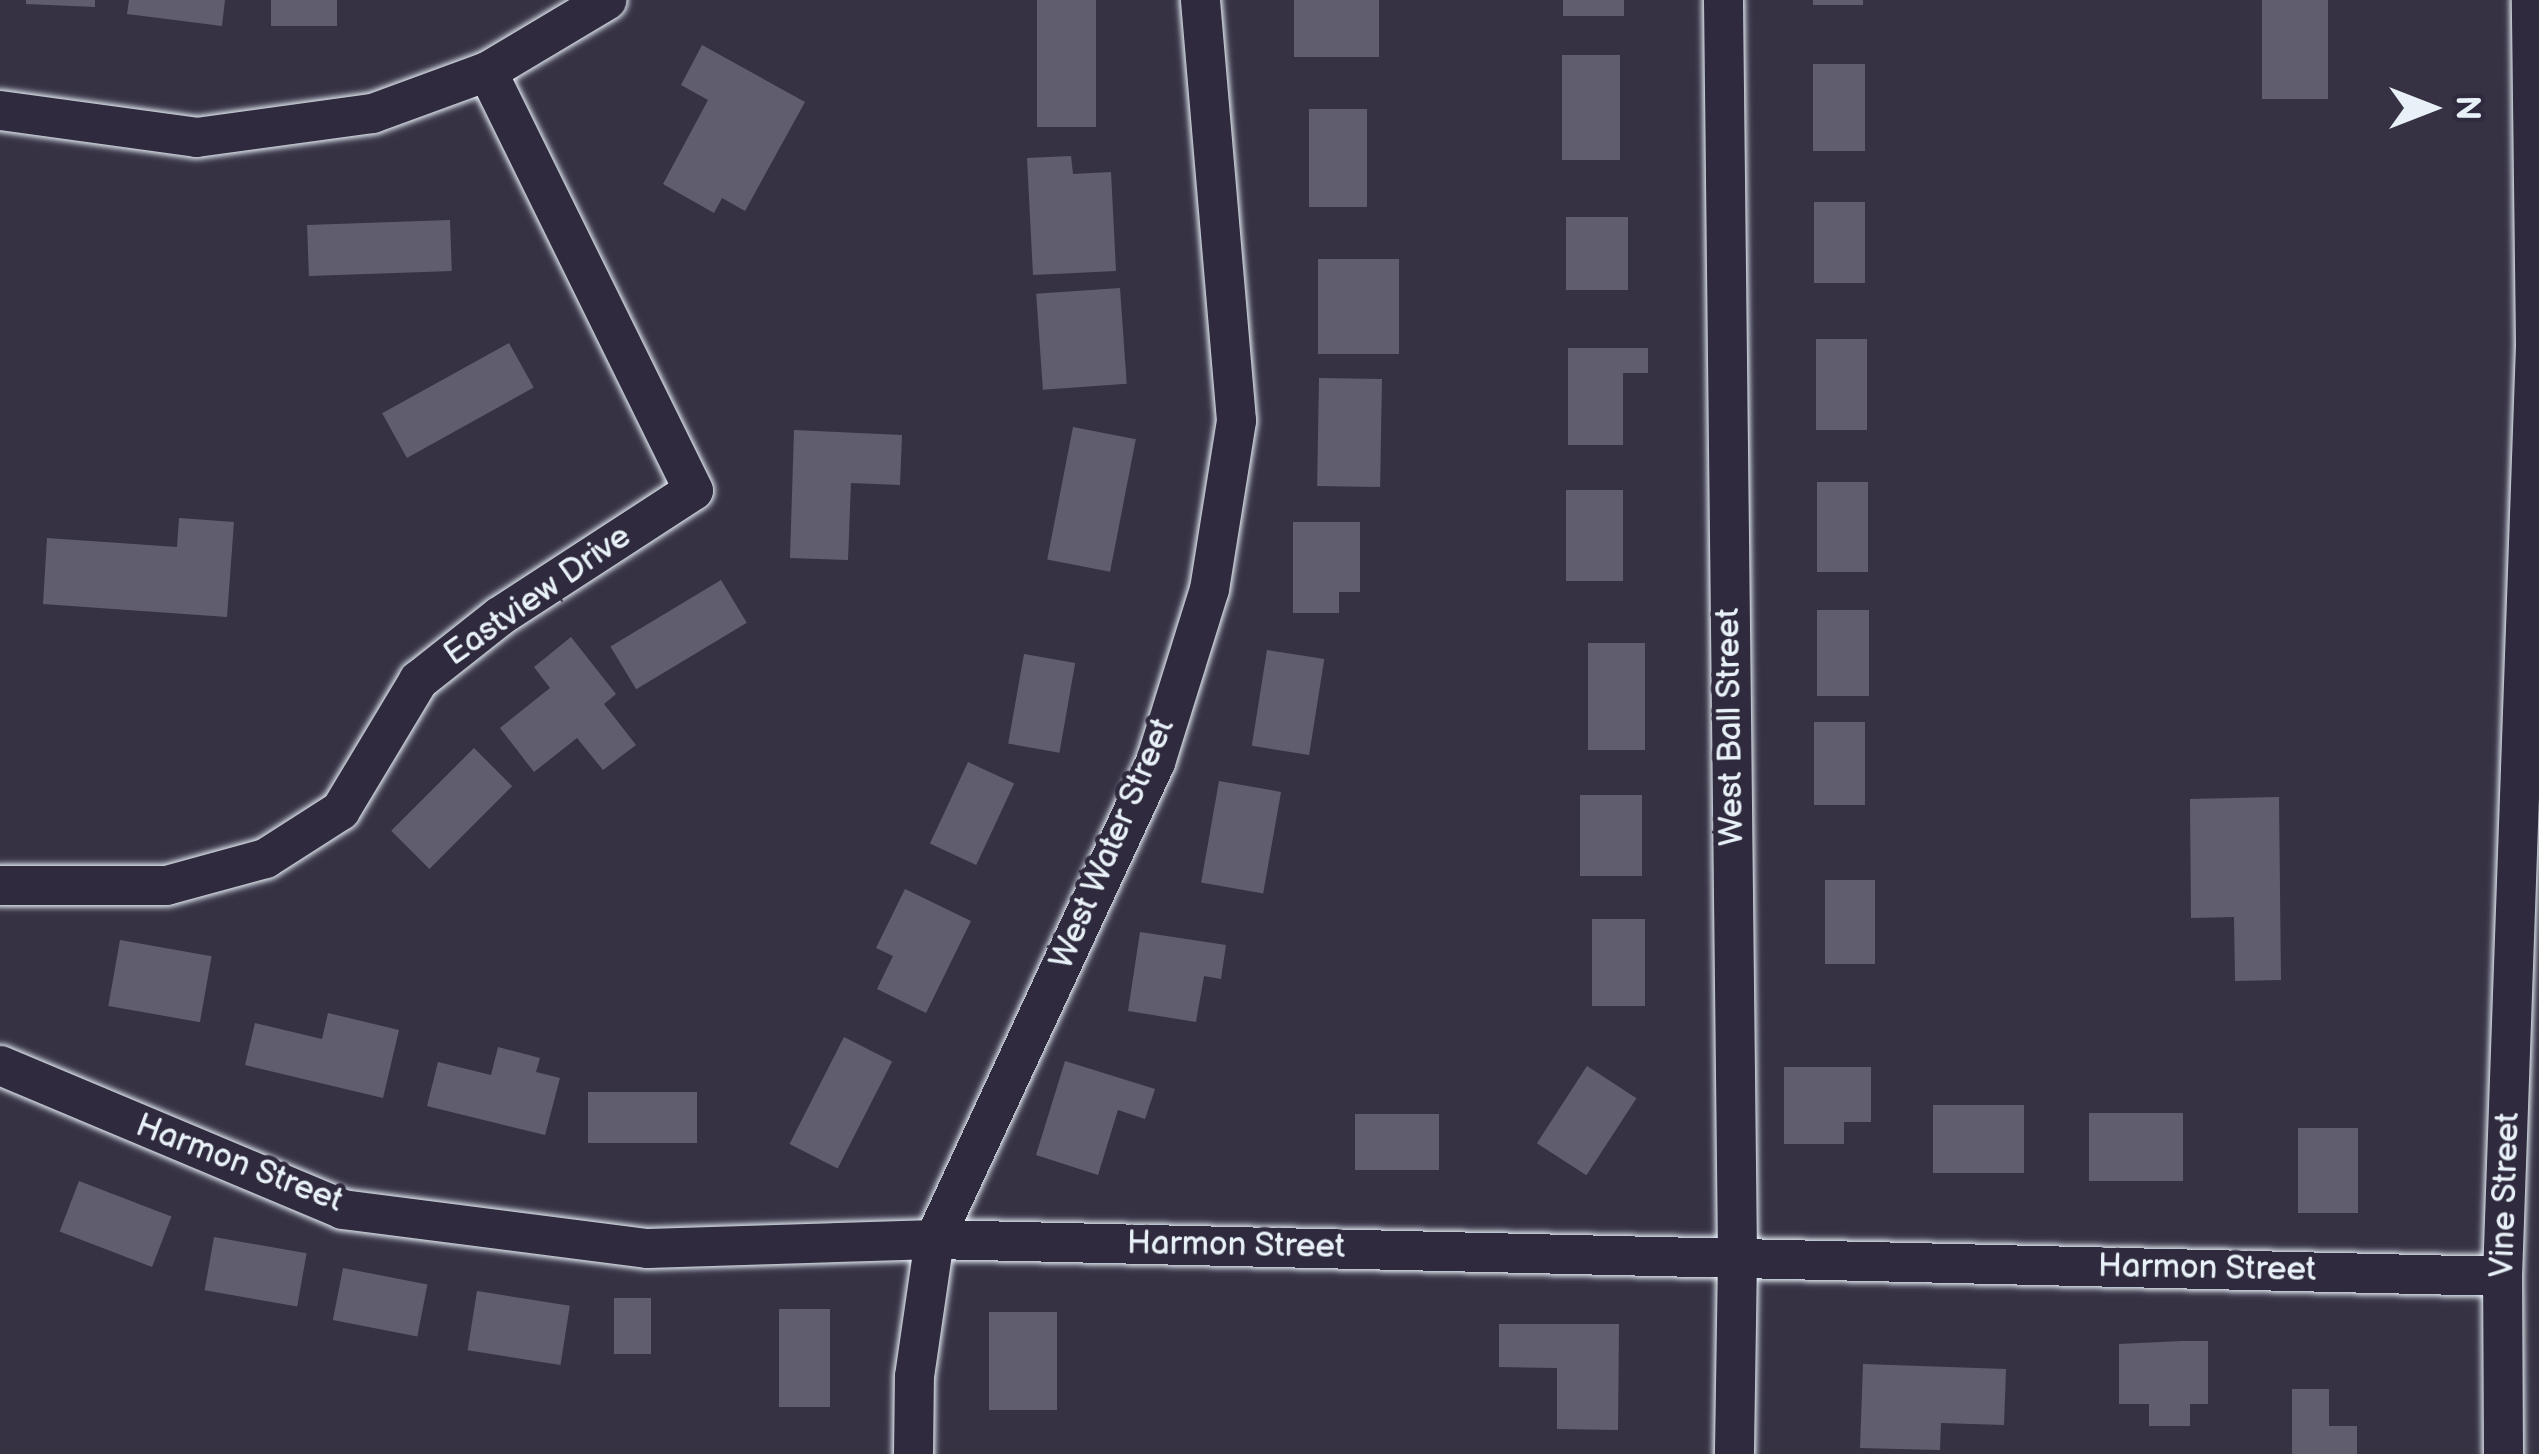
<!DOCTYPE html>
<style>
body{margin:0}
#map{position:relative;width:2539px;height:1454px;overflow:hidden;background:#363244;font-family:"Balsamiq Sans",sans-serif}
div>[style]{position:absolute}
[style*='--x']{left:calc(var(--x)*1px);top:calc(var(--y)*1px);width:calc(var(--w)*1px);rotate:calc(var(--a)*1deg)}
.building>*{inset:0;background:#605e6e;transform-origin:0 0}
.roads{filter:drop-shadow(0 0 3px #e8f1f8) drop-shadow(0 0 3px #e8f1f8)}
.minor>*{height:39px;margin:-19.5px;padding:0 19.5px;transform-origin:19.5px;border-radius:19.5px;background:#2f2a3d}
span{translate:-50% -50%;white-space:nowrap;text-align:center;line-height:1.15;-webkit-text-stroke:9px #2f2a3d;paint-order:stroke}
.street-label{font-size:33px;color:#e8f1f8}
.north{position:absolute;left:2371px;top:48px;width:120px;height:120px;-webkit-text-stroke:9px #2f2a3d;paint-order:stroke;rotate:90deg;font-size:33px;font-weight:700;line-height:48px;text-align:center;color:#e8f1f8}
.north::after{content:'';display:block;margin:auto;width:42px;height:54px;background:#e8f1f8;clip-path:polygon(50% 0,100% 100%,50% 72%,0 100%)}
</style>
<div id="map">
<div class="building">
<i style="clip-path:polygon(26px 0,95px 0,95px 7px,26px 4px)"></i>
<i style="clip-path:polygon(129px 0,225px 0,222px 26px,127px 14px)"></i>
<i style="left:271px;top:0;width:66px;height:26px"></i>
<i style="left:1037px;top:0;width:59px;height:127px"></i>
<i style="left:1294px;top:0;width:85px;height:57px"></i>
<i style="left:1563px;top:0;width:61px;height:16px"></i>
<i style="left:1813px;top:0;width:50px;height:5px"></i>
<i style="left:2262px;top:0;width:66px;height:99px"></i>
<i style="clip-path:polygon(702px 45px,805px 102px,745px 211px,722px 198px,714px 213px,663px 184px,708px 100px,681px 85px)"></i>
<i style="left:1562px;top:55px;width:58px;height:105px"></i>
<i style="left:1813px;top:64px;width:52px;height:87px"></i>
<i style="left:1309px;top:109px;width:58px;height:98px"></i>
<i style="clip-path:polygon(1071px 156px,1073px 174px,1111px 172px,1116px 271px,1033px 275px,1027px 158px)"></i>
<i style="left:1814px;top:202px;width:51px;height:81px"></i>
<i style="left:1566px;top:217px;width:62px;height:73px"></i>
<i style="left:450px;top:220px;width:51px;height:143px;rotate:88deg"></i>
<i style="left:1318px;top:259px;width:81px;height:95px"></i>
<i style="left:1120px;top:288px;width:96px;height:84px;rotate:86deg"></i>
<i style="left:1816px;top:339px;width:51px;height:91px"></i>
<i style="left:509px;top:343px;width:51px;height:145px;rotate:61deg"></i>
<i style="clip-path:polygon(1568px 348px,1648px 348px,1648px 373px,1623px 373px,1623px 445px,1568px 445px)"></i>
<i style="left:1319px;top:378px;width:63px;height:108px;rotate:1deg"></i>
<i style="left:1073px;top:427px;width:64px;height:135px;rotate:11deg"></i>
<i style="clip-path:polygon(794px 430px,902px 435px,900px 485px,851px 483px,848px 560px,790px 558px)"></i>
<i style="left:1817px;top:482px;width:51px;height:90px"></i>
<i style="left:1566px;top:490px;width:57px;height:91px"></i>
<i style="clip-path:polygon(179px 518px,234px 522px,227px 617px,43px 604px,47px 538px,177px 547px)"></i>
<i style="clip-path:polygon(1293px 522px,1360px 522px,1360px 592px,1339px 592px,1339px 613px,1293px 613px)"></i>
<i style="left:721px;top:580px;width:50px;height:129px;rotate:59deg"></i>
<i style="left:1817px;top:610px;width:52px;height:86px"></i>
<i style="clip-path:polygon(571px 637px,616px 694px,604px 704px,636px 745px,603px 770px,577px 738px,534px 772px,500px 728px,550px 688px,534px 667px)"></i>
<i style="left:1588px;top:643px;width:57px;height:107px"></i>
<i style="left:1267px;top:650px;width:58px;height:97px;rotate:9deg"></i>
<i style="left:1024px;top:654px;width:52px;height:91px;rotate:10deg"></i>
<i style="left:1814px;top:722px;width:51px;height:83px"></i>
<i style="left:474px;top:748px;width:54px;height:117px;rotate:45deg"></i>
<i style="left:968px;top:762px;width:51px;height:90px;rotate:25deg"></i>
<i style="left:1219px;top:781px;width:63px;height:103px;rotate:10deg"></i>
<i style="left:1580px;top:795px;width:62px;height:81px"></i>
<i style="clip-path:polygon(2279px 797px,2281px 980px,2235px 981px,2234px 917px,2191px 918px,2190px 799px)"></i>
<i style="left:1825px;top:880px;width:50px;height:84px"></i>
<i style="clip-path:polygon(905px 889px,971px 921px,926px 1013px,877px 989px,893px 956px,876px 948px)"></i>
<i style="left:1592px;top:919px;width:53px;height:87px"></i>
<i style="clip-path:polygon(1140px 932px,1226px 945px,1221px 979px,1204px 976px,1196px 1022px,1128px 1011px)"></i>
<i style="left:120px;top:940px;width:93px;height:67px;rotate:10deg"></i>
<i style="clip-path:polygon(328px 1013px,399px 1030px,383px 1098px,245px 1065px,255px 1023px,322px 1039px)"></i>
<i style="left:844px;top:1037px;width:54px;height:120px;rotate:27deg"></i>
<i style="clip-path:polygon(498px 1047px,540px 1058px,536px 1072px,560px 1078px,545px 1135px,427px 1106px,438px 1062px,491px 1075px)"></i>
<i style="clip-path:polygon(1065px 1061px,1155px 1089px,1145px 1119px,1118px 1110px,1098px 1175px,1036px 1155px)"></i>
<i style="left:1587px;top:1066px;width:59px;height:92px;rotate:33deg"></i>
<i style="clip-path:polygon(1784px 1067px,1871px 1067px,1871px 1122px,1844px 1122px,1844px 1144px,1784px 1144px)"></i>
<i style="left:588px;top:1092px;width:109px;height:51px"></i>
<i style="left:1933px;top:1105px;width:91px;height:68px"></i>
<i style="left:2089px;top:1113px;width:94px;height:68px"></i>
<i style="left:1355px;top:1114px;width:84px;height:56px"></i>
<i style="left:2298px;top:1128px;width:60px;height:85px"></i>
<i style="left:79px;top:1181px;width:99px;height:54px;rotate:21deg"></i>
<i style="left:214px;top:1237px;width:94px;height:54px;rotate:10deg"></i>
<i style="left:343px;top:1268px;width:86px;height:53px;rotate:11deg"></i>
<i style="left:477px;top:1291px;width:94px;height:60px;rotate:9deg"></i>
<i style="left:614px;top:1298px;width:37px;height:56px"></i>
<i style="left:779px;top:1309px;width:51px;height:98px"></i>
<i style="left:989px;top:1312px;width:68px;height:98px"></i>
<i style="clip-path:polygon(1499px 1324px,1619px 1324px,1618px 1430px,1557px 1429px,1557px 1368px,1499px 1367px)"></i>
<i style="clip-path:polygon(2182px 1341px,2208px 1341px,2208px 1404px,2190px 1404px,2190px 1426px,2149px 1426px,2149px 1404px,2119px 1404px,2119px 1344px)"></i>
<i style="clip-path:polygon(1863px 1364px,2006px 1369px,2004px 1425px,1941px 1423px,1940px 1450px,1860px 1448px)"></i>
<i style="clip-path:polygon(2292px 1389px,2329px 1389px,2329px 1426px,2357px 1426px,2357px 1454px,2292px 1454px)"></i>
</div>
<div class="roads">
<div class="minor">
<i style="--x:1723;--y:0;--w:1258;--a:89.36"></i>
<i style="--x:1737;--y:1258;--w:196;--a:90.9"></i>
<i style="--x:0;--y:110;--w:198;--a:7.8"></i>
<i style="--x:196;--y:137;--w:178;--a:-7.8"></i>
<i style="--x:372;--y:113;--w:122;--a:-20.1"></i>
<i style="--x:487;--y:71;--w:139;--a:-30.8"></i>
<i style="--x:0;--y:885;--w:166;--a:0"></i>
<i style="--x:166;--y:885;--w:103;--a:-15.3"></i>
<i style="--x:265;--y:858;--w:89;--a:-32.6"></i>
<i style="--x:340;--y:810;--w:152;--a:-59"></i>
<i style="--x:418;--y:680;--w:103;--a:-38.3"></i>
<i style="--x:499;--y:616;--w:231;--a:-33"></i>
<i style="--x:693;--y:490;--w:467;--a:-116.2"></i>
<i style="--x:0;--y:1065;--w:371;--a:22.8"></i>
<i style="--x:342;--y:1209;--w:307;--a:7.3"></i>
<i style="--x:647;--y:1248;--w:287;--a:-1.8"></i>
<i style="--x:934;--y:1239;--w:1568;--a:1.35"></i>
<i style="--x:913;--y:1454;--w:78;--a:-89.3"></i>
<i style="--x:914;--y:1376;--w:138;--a:-81.7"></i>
<i style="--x:934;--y:1239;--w:526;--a:-65.14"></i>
<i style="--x:1155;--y:762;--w:181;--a:-72.7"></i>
<i style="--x:1209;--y:589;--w:171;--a:-80.9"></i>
<i style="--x:1236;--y:420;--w:422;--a:-94.9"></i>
<i style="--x:2503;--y:1454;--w:178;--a:-90.3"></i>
<i style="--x:2502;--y:1276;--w:932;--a:-87.97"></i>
<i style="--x:2535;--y:345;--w:345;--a:-90.7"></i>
</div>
</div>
<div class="street-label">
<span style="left:538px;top:596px;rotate:-35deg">Eastview Drive</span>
<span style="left:1731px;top:727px;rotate:-91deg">West Ball Street</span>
<span style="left:1113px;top:844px;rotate:-67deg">West Water Street</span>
<span style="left:239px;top:1164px;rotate:21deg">Harmon Street</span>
<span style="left:2506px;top:1195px;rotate:-88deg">Vine Street</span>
<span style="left:1236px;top:1246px;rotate:1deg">Harmon Street</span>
<span style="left:2207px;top:1269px;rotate:1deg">Harmon Street</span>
</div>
<div class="north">N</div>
</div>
